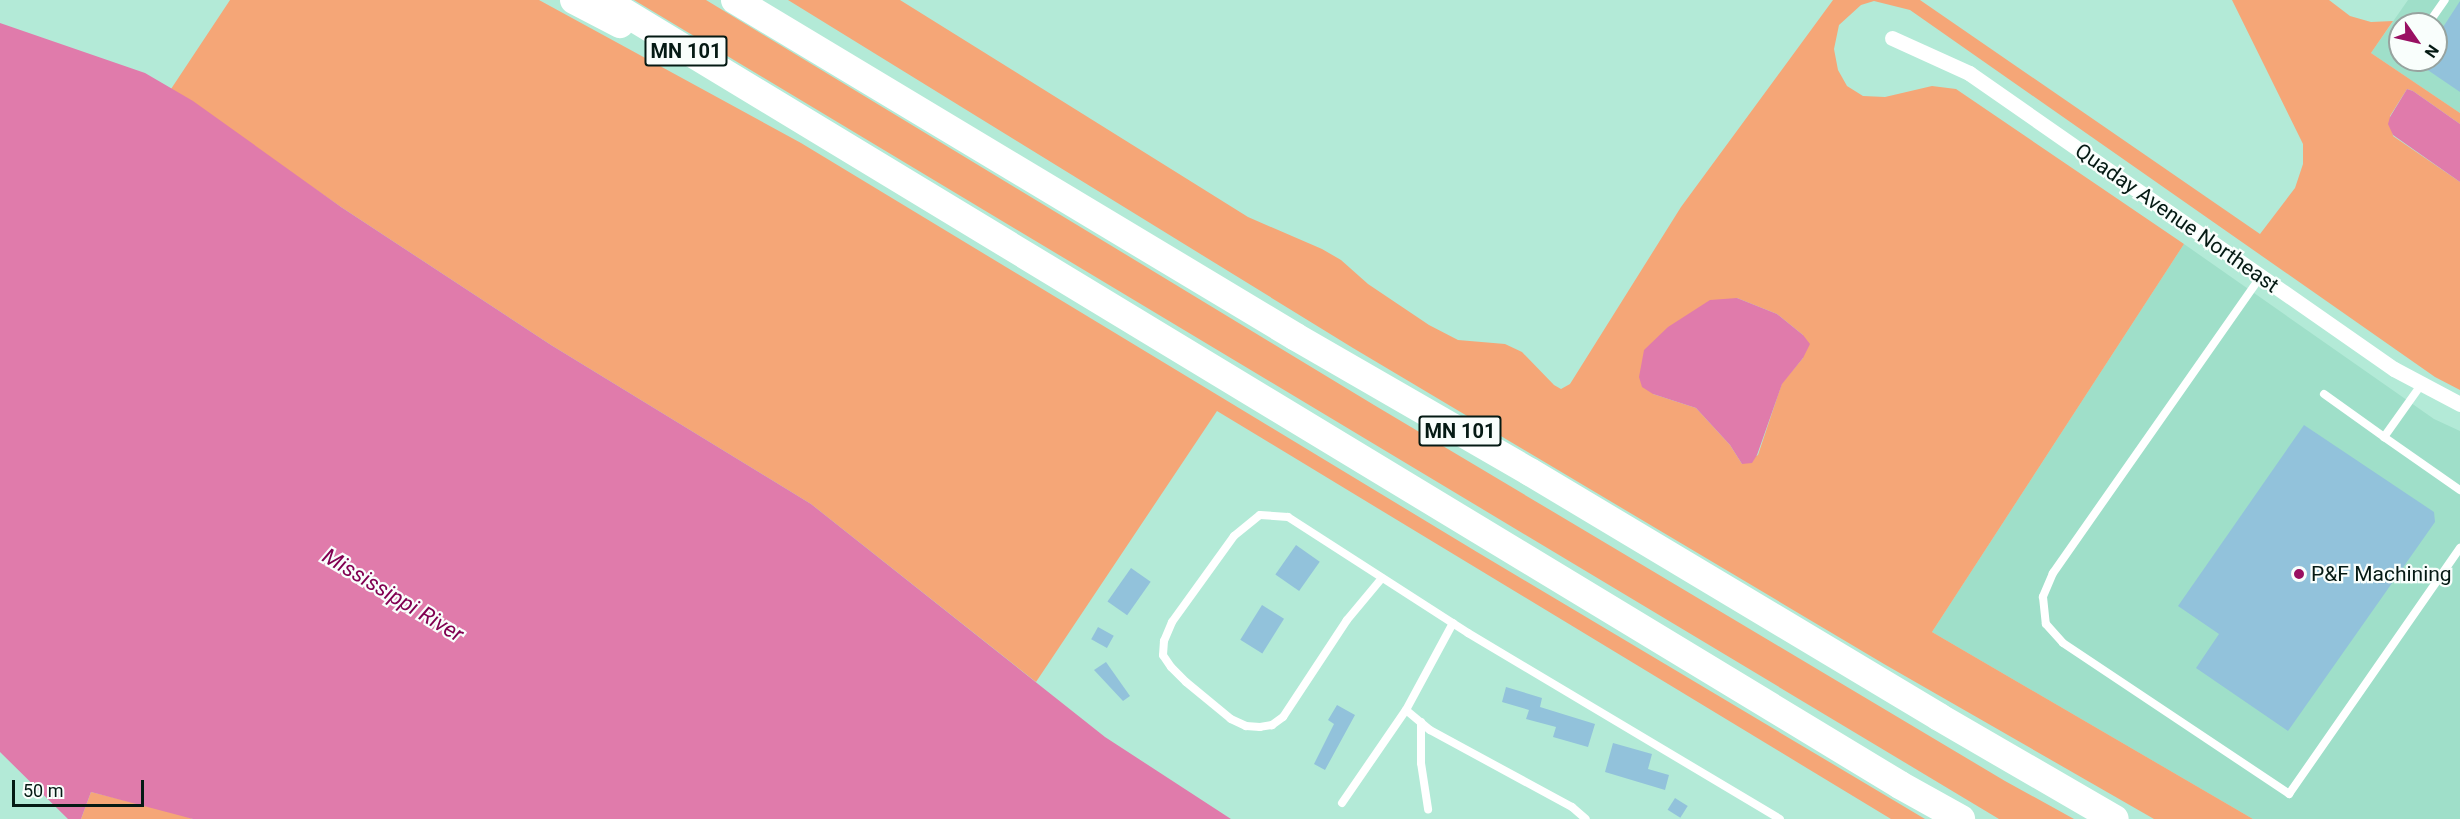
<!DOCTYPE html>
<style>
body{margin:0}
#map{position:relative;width:2460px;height:819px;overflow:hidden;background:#b3ead7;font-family:Roboto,sans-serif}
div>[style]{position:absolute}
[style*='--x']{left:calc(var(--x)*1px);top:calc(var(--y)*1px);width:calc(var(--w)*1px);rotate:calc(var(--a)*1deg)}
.built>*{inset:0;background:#9fdfc9}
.green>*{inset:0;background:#f5a677}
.water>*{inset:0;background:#e07bab}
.building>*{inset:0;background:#92c2db;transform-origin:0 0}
.service>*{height:8px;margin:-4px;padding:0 4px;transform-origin:4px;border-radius:4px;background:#fff}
.minor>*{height:15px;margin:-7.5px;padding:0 7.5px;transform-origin:7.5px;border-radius:7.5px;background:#fff}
.motorway>*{height:28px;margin:-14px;padding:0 14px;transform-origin:14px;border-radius:14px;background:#fff}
.dots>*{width:16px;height:16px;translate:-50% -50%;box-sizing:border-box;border:3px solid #f9fefc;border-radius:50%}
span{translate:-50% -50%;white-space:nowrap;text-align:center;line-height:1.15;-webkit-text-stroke:4.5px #f9fefc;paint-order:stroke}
.shield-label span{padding:2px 4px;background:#f9fefc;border:2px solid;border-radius:4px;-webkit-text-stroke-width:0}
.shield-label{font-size:20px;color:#051a14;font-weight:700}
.street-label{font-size:21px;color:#051a14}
.poi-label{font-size:21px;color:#051a14}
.left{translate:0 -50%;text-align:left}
.water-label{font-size:22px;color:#810051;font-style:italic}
.north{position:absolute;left:2388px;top:12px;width:60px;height:60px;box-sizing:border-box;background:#f9fefc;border:2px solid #97a39f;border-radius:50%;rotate:124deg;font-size:16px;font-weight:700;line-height:24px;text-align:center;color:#051a14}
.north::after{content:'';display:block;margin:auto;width:21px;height:27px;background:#991062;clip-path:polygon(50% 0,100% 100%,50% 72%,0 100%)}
.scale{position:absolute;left:12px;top:780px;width:132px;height:27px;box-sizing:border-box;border:3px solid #051a14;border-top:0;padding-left:8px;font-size:18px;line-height:21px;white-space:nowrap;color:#051a14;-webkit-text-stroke:4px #f9fefc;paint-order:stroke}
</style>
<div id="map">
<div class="built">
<i style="clip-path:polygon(evenodd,2408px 0,2460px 0,2460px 113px,2371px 53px,2408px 0,2400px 24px,2436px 24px,2436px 60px,2400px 60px,2400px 24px)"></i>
<i style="clip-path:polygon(2184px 244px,2434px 419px,2460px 431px,2460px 819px,2253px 819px,1932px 632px)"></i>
</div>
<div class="green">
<i style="clip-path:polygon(230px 0,539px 0,801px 143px,1477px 552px,1925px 819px,1891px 819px,1217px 411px,1036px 682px,811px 504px,551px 345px,341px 207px,171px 89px)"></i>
<i style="clip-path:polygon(634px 0,706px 0,1374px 405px,2005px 781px,2074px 819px,1999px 819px)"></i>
<i style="clip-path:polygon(evenodd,788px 0,900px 0,1248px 217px,1322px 249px,1341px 260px,1368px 284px,1429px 325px,1458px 340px,1505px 344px,1522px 352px,1554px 385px,1561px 389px,1570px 384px,1681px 207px,1833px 0,1920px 0,2260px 234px,2295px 188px,2303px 164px,2303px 144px,2232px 0,2329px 0,2350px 16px,2371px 22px,2393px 21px,2371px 53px,2460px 113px,2460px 124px,2413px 91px,2407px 89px,2390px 116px,2393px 136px,2460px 182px,2460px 390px,2435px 377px,1910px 10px,1874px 1px,1861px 5px,1839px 25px,1834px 49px,1838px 70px,1847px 86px,1863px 96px,1885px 97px,1932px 86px,1956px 89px,2184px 244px,1932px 632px,2253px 819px,2154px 819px,1884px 664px,1353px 348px,788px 0,1737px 298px,1777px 314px,1803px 335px,1803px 358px,1782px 383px,1758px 455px,1742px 464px,1730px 445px,1696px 408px,1653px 394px,1737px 298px)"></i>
<i style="clip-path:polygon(91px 792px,180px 814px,193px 819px,81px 819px)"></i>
</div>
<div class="water">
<i style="clip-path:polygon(0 23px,145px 73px,193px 101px,341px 207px,551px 345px,811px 504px,1105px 737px,1231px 819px,193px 819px,91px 792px,81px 819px,68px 819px,0 752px)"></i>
<i style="clip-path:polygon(2407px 89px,2413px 91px,2460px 124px,2460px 182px,2393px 135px,2388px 124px,2390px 117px)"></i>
<i style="clip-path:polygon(1737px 298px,1777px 314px,1803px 335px,1810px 344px,1803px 358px,1782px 384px,1757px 455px,1752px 463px,1742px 464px,1730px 445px,1696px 408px,1653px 394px,1642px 387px,1639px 377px,1644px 350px,1668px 327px,1710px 300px)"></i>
</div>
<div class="building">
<i style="clip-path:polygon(2460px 1px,2460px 92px,2413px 60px,2436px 60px,2436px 38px)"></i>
<i style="clip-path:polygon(2304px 425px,2434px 512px,2435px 522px,2288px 731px,2196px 668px,2219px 634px,2178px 606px)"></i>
<i style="left:1296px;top:545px;width:29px;height:36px;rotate:35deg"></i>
<i style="left:1131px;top:568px;width:24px;height:41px;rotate:35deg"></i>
<i style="left:1262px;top:605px;width:26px;height:41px;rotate:32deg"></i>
<i style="left:1098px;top:627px;width:18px;height:14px;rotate:29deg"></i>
<i style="clip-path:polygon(1106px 662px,1130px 696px,1123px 701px,1094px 670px)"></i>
<i style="clip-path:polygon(1506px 687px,1542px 698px,1540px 707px,1595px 724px,1588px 747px,1553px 737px,1556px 727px,1526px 719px,1529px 710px,1502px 702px)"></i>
<i style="clip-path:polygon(1337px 705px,1355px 715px,1325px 770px,1314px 764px,1334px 724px,1328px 720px)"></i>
<i style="clip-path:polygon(1613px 743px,1652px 754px,1648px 769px,1669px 775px,1665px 790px,1605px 772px)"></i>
<i style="left:1675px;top:798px;width:15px;height:14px;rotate:32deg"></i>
</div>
<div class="service">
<i style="--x:2428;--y:24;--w:29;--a:-55"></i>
<i style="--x:2261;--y:276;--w:363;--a:125"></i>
<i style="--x:2053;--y:573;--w:26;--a:113"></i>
<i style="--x:2043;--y:597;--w:27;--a:84"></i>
<i style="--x:2046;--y:624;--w:25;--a:48"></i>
<i style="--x:2063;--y:643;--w:272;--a:33.7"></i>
<i style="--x:2289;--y:794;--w:300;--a:-55.2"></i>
<i style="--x:2421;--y:385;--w:64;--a:125.4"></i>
<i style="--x:2384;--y:437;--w:93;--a:34.9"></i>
<i style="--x:2324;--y:394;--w:74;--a:35.6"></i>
<i style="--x:1382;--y:578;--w:55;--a:129.8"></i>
<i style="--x:1347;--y:620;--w:116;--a:123.4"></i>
<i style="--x:1283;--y:717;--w:14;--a:144"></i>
<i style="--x:1272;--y:725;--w:12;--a:171"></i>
<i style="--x:1260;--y:727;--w:14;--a:-176"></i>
<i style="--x:1246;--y:726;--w:17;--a:-155"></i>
<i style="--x:1231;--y:719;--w:58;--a:-140.6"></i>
<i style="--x:1186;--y:682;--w:21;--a:-135"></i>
<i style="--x:1171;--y:667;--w:14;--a:-124"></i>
<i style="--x:1163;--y:655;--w:14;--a:-86"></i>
<i style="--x:1164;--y:641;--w:21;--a:-67"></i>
<i style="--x:1172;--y:622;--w:106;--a:-54.2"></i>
<i style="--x:1234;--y:536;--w:33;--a:-39"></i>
<i style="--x:1260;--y:515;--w:28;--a:4"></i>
<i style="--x:1288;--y:517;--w:214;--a:32.8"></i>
<i style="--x:1468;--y:633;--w:363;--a:30.8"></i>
<i style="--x:1453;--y:623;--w:99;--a:118.4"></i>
<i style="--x:1406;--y:710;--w:31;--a:40"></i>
<i style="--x:1430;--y:730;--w:162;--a:28.5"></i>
<i style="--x:1572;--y:807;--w:18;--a:41"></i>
<i style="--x:1421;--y:722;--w:41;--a:90"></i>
<i style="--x:1421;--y:763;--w:47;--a:81.3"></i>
<i style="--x:1342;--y:803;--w:113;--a:-55.5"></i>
</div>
<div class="minor">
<i style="--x:1892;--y:38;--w:85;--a:24.4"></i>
<i style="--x:1969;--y:73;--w:518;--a:34.86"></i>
<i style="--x:2394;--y:369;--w:75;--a:27.9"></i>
</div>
<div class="motorway">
<i style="--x:574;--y:0;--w:52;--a:27.6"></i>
<i style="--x:604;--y:0;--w:1515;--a:31.2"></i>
<i style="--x:1900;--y:785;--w:70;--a:29.1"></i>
<i style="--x:735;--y:0;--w:654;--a:30.99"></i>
<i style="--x:1296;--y:337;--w:270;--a:30"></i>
<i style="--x:1530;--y:472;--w:477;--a:30.9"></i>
<i style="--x:1939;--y:717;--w:203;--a:30.1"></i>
</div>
<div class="dots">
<i style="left:2299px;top:574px;background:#991062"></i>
</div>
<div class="shield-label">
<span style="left:686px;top:51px">MN 101</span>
<span style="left:1460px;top:431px">MN 101</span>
</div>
<div class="street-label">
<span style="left:2177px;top:218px;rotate:35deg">Quaday Avenue Northeast</span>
</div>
<div class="poi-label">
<span class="left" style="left:2311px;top:574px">P&amp;F Machining</span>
</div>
<div class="water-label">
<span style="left:393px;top:595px;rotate:31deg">Mississippi River</span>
</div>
<div class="north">N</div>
<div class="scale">50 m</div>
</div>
